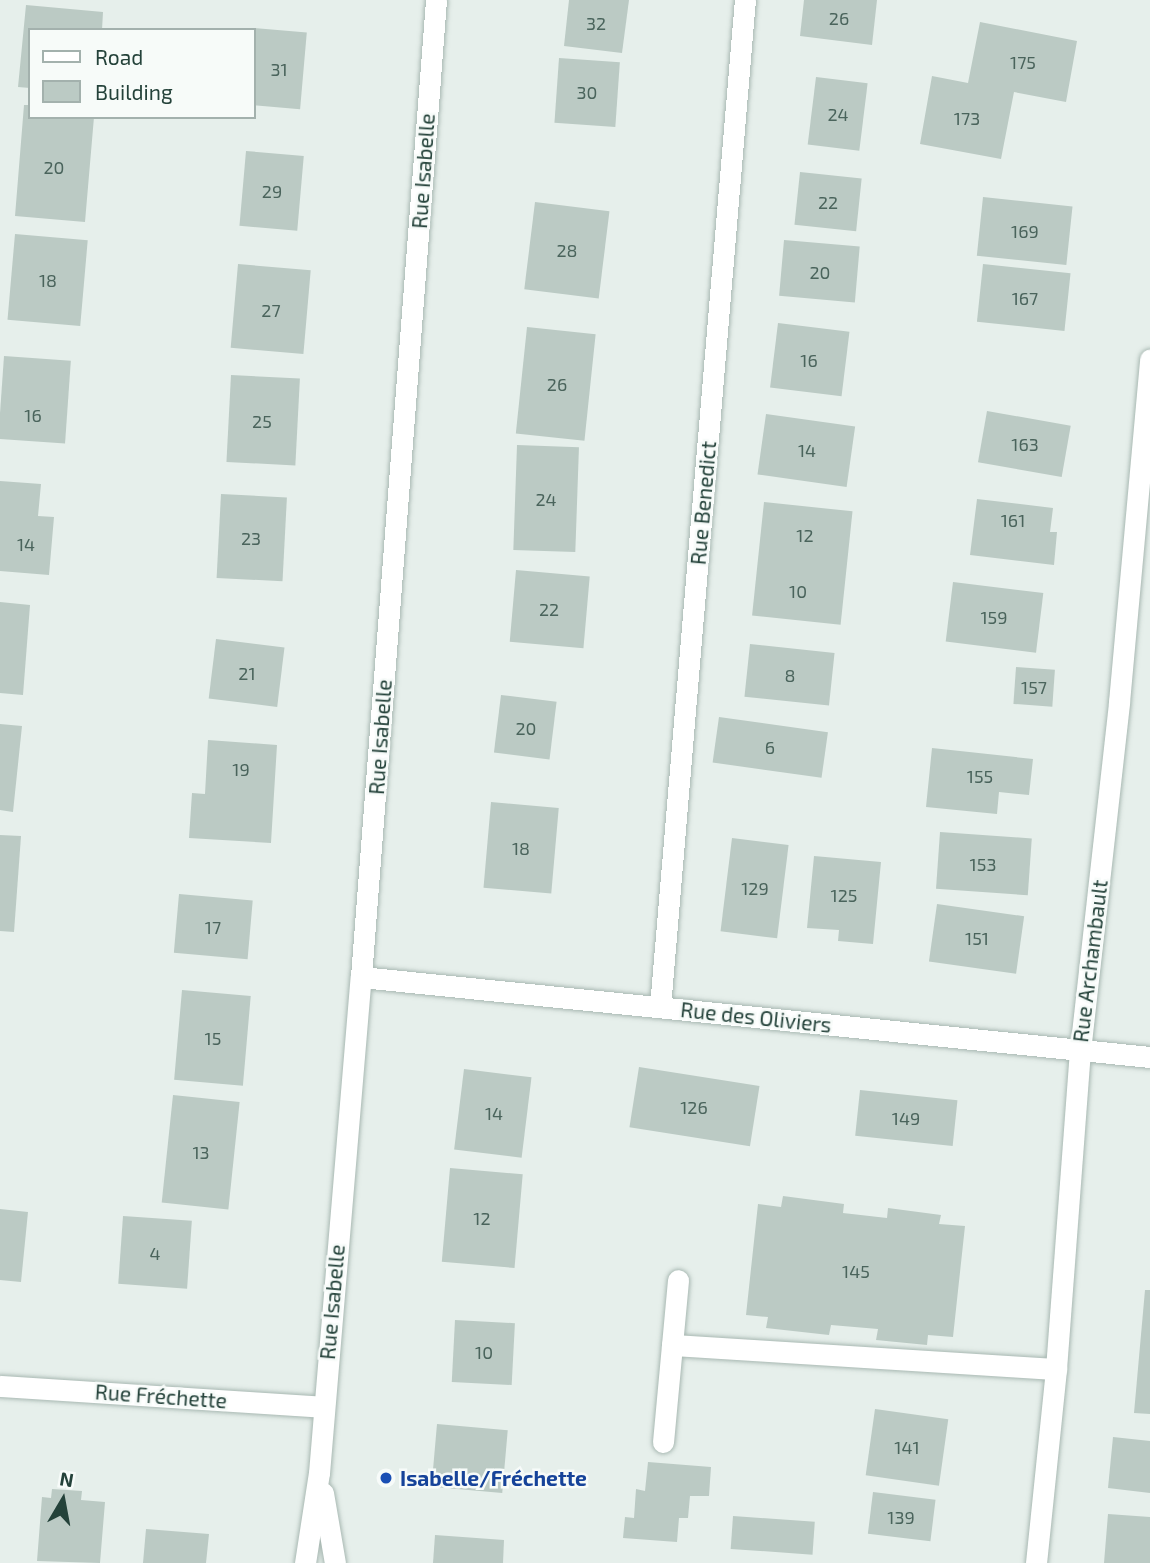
<!DOCTYPE html>
<meta charset="utf-8">
<style>
body{margin:0}
#map{position:relative;width:1150px;height:1563px;overflow:hidden;background:#e6efeb;font-family:"Exo 2",sans-serif}
div>[style]{position:absolute}
[style*='--x']{left:calc(var(--x)*1px);top:calc(var(--y)*1px);width:calc(var(--w)*1px);rotate:calc(var(--a)*1deg)}
.building>*{inset:0;background:#bbcac4;transform-origin:0 0}
.roads{filter:drop-shadow(0 0 2px #a8b8b2) drop-shadow(0 0 2px #a8b8b2)}
.minor>*{height:21px;margin:-10.5px;padding:0 10.5px;transform-origin:10.5px;border-radius:10.5px;background:#fff}
.dots>*{width:19px;height:19px;translate:-50% -50%;box-sizing:border-box;border:4px solid #f7fbf9;border-radius:50%}
span{translate:-50% -50%;white-space:nowrap;text-align:center;line-height:1.15;-webkit-text-stroke:5px #f7fbf9;paint-order:stroke}
.number-label{font-size:18px;color:#4a645c}
.number-label span{-webkit-text-stroke-width:0}
.street-label{font-size:21px;color:#24423a}
.transit-label{font-size:21px;color:#164399;font-weight:700}
.left{translate:0 -50%;text-align:left}
.legend{position:absolute;left:28px;top:28px;width:228px;height:91px;box-sizing:border-box;background:#f7fbf9;border:2px solid #a3b1ad;margin:0;padding:9px 12px;list-style:none;font-size:21px;color:#24423a}
.legend li{display:flex;align-items:center;gap:14px;height:35px}
.legend b{width:35px;border:2px solid #a3b1ad}
.north{position:absolute;left:28px;top:1465px;width:70px;height:70px;-webkit-text-stroke:5px #f7fbf9;paint-order:stroke;rotate:10deg;font-size:19px;font-weight:700;line-height:28px;text-align:center;color:#24423a}
.north::after{content:'';display:block;margin:auto;width:24px;height:32px;background:#24423a;clip-path:polygon(50% 0,100% 100%,50% 72%,0 100%)}
</style>
<div id="map">
<div class="building">
<i style="clip-path:polygon(569px 0,629px 0,622px 53px,564px 46px)"></i>
<i style="clip-path:polygon(804px 0,877px 0,872px 45px,800px 36px)"></i>
<i style="clip-path:polygon(26px 5px,103px 12px,102px 30px,30px 30px,30px 88px,18px 87px)"></i>
<i style="clip-path:polygon(980px 22px,1077px 41px,1066px 102px,1014px 92px,1001px 159px,920px 144px,932px 76px,968px 83px)"></i>
<i style="left:254px;top:28px;width:53px;height:77px;rotate:5deg"></i>
<i style="left:559px;top:58px;width:61px;height:65px;rotate:4deg"></i>
<i style="left:816px;top:77px;width:52px;height:68px;rotate:7deg"></i>
<i style="clip-path:polygon(24px 105px,30px 105px,30px 117px,94px 117px,85px 222px,15px 216px)"></i>
<i style="left:246px;top:151px;width:58px;height:75px;rotate:5deg"></i>
<i style="left:800px;top:172px;width:62px;height:53px;rotate:6deg"></i>
<i style="left:983px;top:197px;width:90px;height:59px;rotate:6deg"></i>
<i style="left:535px;top:202px;width:75px;height:88px;rotate:7deg"></i>
<i style="left:15px;top:234px;width:73px;height:86px;rotate:5deg"></i>
<i style="left:784px;top:240px;width:76px;height:56px;rotate:5deg"></i>
<i style="left:238px;top:264px;width:73px;height:84px;rotate:5deg"></i>
<i style="left:983px;top:264px;width:88px;height:58px;rotate:6deg"></i>
<i style="left:778px;top:323px;width:72px;height:65px;rotate:7deg"></i>
<i style="left:527px;top:327px;width:69px;height:107px;rotate:6deg"></i>
<i style="left:4px;top:356px;width:67px;height:83px;rotate:4deg"></i>
<i style="left:231px;top:375px;width:69px;height:87px;rotate:3deg"></i>
<i style="left:987px;top:411px;width:85px;height:52px;rotate:10deg"></i>
<i style="left:766px;top:414px;width:90px;height:61px;rotate:8deg"></i>
<i style="left:517px;top:445px;width:62px;height:105px;rotate:2deg"></i>
<i style="clip-path:polygon(0 481px,41px 484px,38px 516px,54px 517px,49px 575px,0 571px)"></i>
<i style="left:221px;top:494px;width:66px;height:84px;rotate:3deg"></i>
<i style="clip-path:polygon(977px 499px,1053px 508px,1050px 532px,1057px 532px,1054px 565px,970px 555px)"></i>
<i style="left:764px;top:502px;width:89px;height:114px;rotate:6deg"></i>
<i style="left:516px;top:570px;width:74px;height:72px;rotate:5deg"></i>
<i style="left:953px;top:582px;width:91px;height:60px;rotate:7deg"></i>
<i style="clip-path:polygon(0 602px,30px 605px,23px 695px,0 693px)"></i>
<i style="left:216px;top:639px;width:69px;height:60px;rotate:7deg"></i>
<i style="left:750px;top:644px;width:85px;height:53px;rotate:6deg"></i>
<i style="left:1016px;top:667px;width:39px;height:37px;rotate:4deg"></i>
<i style="left:501px;top:695px;width:56px;height:58px;rotate:7deg"></i>
<i style="left:719px;top:717px;width:110px;height:46px;rotate:8deg"></i>
<i style="clip-path:polygon(0 724px,22px 726px,13px 812px,0 810px)"></i>
<i style="clip-path:polygon(208px 740px,277px 745px,271px 843px,189px 838px,192px 793px,205px 794px)"></i>
<i style="clip-path:polygon(932px 748px,1033px 759px,1029px 795px,999px 792px,997px 814px,926px 807px)"></i>
<i style="left:491px;top:802px;width:68px;height:86px;rotate:5deg"></i>
<i style="left:940px;top:832px;width:92px;height:57px;rotate:4deg"></i>
<i style="clip-path:polygon(0 835px,21px 836px,14px 932px,0 931px)"></i>
<i style="left:732px;top:838px;width:57px;height:94px;rotate:7deg"></i>
<i style="clip-path:polygon(814px 856px,881px 862px,873px 944px,838px 941px,839px 930px,807px 928px)"></i>
<i style="left:179px;top:894px;width:74px;height:59px;rotate:5deg"></i>
<i style="left:937px;top:904px;width:88px;height:58px;rotate:8deg"></i>
<i style="left:182px;top:990px;width:69px;height:90px;rotate:5deg"></i>
<i style="left:639px;top:1067px;width:122px;height:61px;rotate:9deg"></i>
<i style="left:464px;top:1069px;width:68px;height:81px;rotate:7deg"></i>
<i style="left:860px;top:1090px;width:98px;height:46px;rotate:6deg"></i>
<i style="left:173px;top:1095px;width:67px;height:108px;rotate:6deg"></i>
<i style="left:450px;top:1168px;width:73px;height:94px;rotate:5deg"></i>
<i style="clip-path:polygon(783px 1196px,844px 1204px,843px 1213px,887px 1218px,888px 1208px,941px 1215px,939px 1224px,965px 1226px,953px 1337px,928px 1335px,927px 1345px,876px 1340px,878px 1329px,831px 1325px,829px 1335px,766px 1328px,768px 1317px,746px 1315px,758px 1204px,781px 1207px)"></i>
<i style="clip-path:polygon(0 1209px,28px 1212px,21px 1282px,0 1280px)"></i>
<i style="left:123px;top:1216px;width:69px;height:68px;rotate:4deg"></i>
<i style="clip-path:polygon(1145px 1290px,1150px 1290px,1150px 1414px,1134px 1413px)"></i>
<i style="left:455px;top:1320px;width:60px;height:62px;rotate:3deg"></i>
<i style="left:875px;top:1409px;width:74px;height:67px;rotate:8deg"></i>
<i style="left:437px;top:1424px;width:71px;height:63px;rotate:5deg"></i>
<i style="clip-path:polygon(1113px 1437px,1150px 1441px,1150px 1493px,1108px 1488px)"></i>
<i style="clip-path:polygon(648px 1462px,711px 1467px,709px 1496px,690px 1496px,688px 1518px,679px 1518px,677px 1542px,623px 1538px,625px 1517px,634px 1518px,636px 1489px,645px 1491px)"></i>
<i style="clip-path:polygon(52px 1489px,82px 1491px,81px 1500px,105px 1502px,100px 1563px,37px 1561px,42px 1497px,51px 1498px)"></i>
<i style="left:873px;top:1492px;width:63px;height:42px;rotate:7deg"></i>
<i style="clip-path:polygon(1108px 1514px,1150px 1517px,1150px 1563px,1104px 1563px)"></i>
<i style="left:733px;top:1516px;width:82px;height:33px;rotate:4deg"></i>
<i style="clip-path:polygon(146px 1529px,209px 1534px,206px 1563px,143px 1563px)"></i>
<i style="clip-path:polygon(435px 1535px,504px 1540px,503px 1563px,433px 1563px)"></i>
</div>
<div class="roads">
<div class="minor">
<i style="--x:361;--y:977;--w:793;--a:5.79"></i>
<i style="--x:660;--y:1007;--w:1011;--a:-85.18"></i>
<i style="--x:672;--y:1345;--w:65;--a:-84.7"></i>
<i style="--x:0;--y:1386;--w:324;--a:3.7"></i>
<i style="--x:663;--y:1442;--w:97;--a:-84.7"></i>
<i style="--x:672;--y:1345;--w:385;--a:3.6"></i>
<i style="--x:323;--y:1493;--w:71;--a:80.3"></i>
<i style="--x:305;--y:1563;--w:91;--a:-81.2"></i>
<i style="--x:319;--y:1473;--w:498;--a:-85.2"></i>
<i style="--x:361;--y:977;--w:980;--a:-85.61"></i>
<i style="--x:1036;--y:1563;--w:195;--a:-84.1"></i>
<i style="--x:1056;--y:1369;--w:319;--a:-85.7"></i>
<i style="--x:1080;--y:1051;--w:351;--a:-83.6"></i>
<i style="--x:1119;--y:702;--w:344;--a:-84.8"></i>
</div>
</div>
<div class="dots">
<i style="left:386px;top:1478px;background:#1a4fb4"></i>
</div>
<div class="number-label">
<span style="left:839px;top:18px">26</span>
<span style="left:596px;top:23px">32</span>
<span style="left:1023px;top:62px">175</span>
<span style="left:279px;top:69px">31</span>
<span style="left:587px;top:92px">30</span>
<span style="left:838px;top:114px">24</span>
<span style="left:967px;top:118px">173</span>
<span style="left:54px;top:167px">20</span>
<span style="left:272px;top:191px">29</span>
<span style="left:828px;top:202px">22</span>
<span style="left:1025px;top:231px">169</span>
<span style="left:567px;top:250px">28</span>
<span style="left:820px;top:272px">20</span>
<span style="left:48px;top:280px">18</span>
<span style="left:1025px;top:298px">167</span>
<span style="left:271px;top:310px">27</span>
<span style="left:809px;top:360px">16</span>
<span style="left:557px;top:384px">26</span>
<span style="left:33px;top:415px">16</span>
<span style="left:262px;top:421px">25</span>
<span style="left:1025px;top:444px">163</span>
<span style="left:807px;top:450px">14</span>
<span style="left:546px;top:499px">24</span>
<span style="left:1013px;top:520px">161</span>
<span style="left:805px;top:535px">12</span>
<span style="left:251px;top:538px">23</span>
<span style="left:26px;top:544px">14</span>
<span style="left:798px;top:591px">10</span>
<span style="left:549px;top:609px">22</span>
<span style="left:994px;top:617px">159</span>
<span style="left:247px;top:673px">21</span>
<span style="left:790px;top:675px">8</span>
<span style="left:1034px;top:687px">157</span>
<span style="left:526px;top:728px">20</span>
<span style="left:770px;top:747px">6</span>
<span style="left:241px;top:769px">19</span>
<span style="left:980px;top:776px">155</span>
<span style="left:521px;top:848px">18</span>
<span style="left:983px;top:864px">153</span>
<span style="left:755px;top:888px">129</span>
<span style="left:844px;top:895px">125</span>
<span style="left:213px;top:927px">17</span>
<span style="left:977px;top:938px">151</span>
<span style="left:213px;top:1038px">15</span>
<span style="left:694px;top:1107px">126</span>
<span style="left:494px;top:1113px">14</span>
<span style="left:906px;top:1118px">149</span>
<span style="left:201px;top:1152px">13</span>
<span style="left:482px;top:1218px">12</span>
<span style="left:155px;top:1253px">4</span>
<span style="left:856px;top:1271px">145</span>
<span style="left:484px;top:1352px">10</span>
<span style="left:907px;top:1447px">141</span>
<span style="left:901px;top:1517px">139</span>
</div>
<div class="street-label">
<span style="left:423px;top:171px;rotate:-86deg">Rue Isabelle</span>
<span style="left:703px;top:503px;rotate:-85deg">Rue Benedict</span>
<span style="left:380px;top:737px;rotate:-86deg">Rue Isabelle</span>
<span style="left:1090px;top:961px;rotate:-83deg">Rue Archambault</span>
<span style="left:756px;top:1017px;rotate:6deg">Rue des Oliviers</span>
<span style="left:332px;top:1302px;rotate:-85deg">Rue Isabelle</span>
<span style="left:161px;top:1396px;rotate:4deg">Rue Fréchette</span>
</div>
<div class="transit-label">
<span class="left" style="left:400px;top:1478px">Isabelle/Fréchette</span>
</div>
<ul class="legend">
<li><b style="height:9px;background:#fff"></b>Road</li>
<li><b style="height:19px;background:#bbcac4"></b>Building</li>
</ul>
<div class="north">N</div>
</div>
